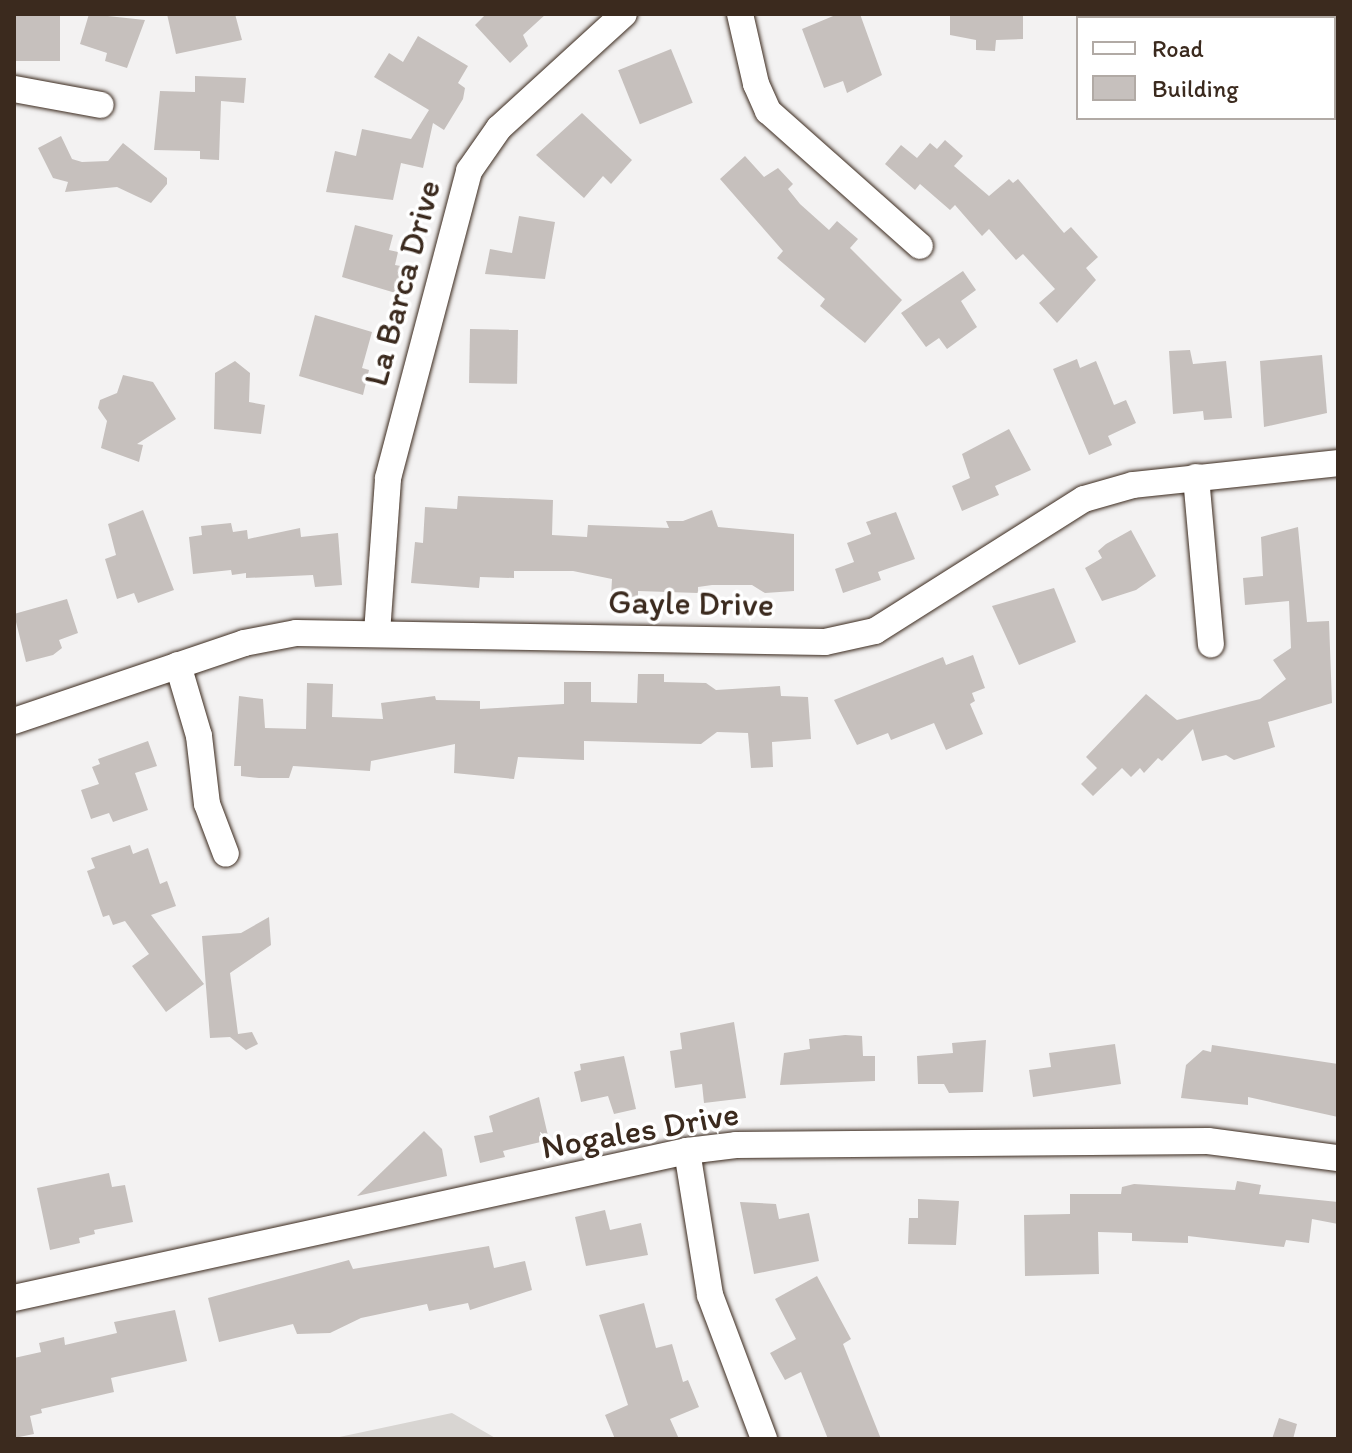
<!DOCTYPE html>
<style>
body{margin:0}
#map{position:relative;width:1352px;height:1453px;overflow:hidden;background:#f3f2f2;font-family:Itim,sans-serif}
div>[style]{position:absolute}
[style*='--x']{left:calc(var(--x)*1px);top:calc(var(--y)*1px);width:calc(var(--w)*1px);rotate:calc(var(--a)*1deg)}
.green>*{inset:0;background:#d8d5d2}
.building>*{inset:0;background:#c6c0bd;transform-origin:0 0}
.roads{filter:drop-shadow(0 0 2px #3b2a1e) drop-shadow(0 0 2px #3b2a1e)}
.street>*{height:26px;margin:-13px;padding:0 13px;transform-origin:13px;border-radius:13px;background:#fff}
span{translate:-50% -50%;white-space:nowrap;text-align:center;line-height:1.15;-webkit-text-stroke:7px #fff;paint-order:stroke}
.street-label{font-size:34px;color:#3b2a1e}
.frame{position:absolute;inset:0;border:16px solid #3b2a1e;pointer-events:none}
.legend{position:absolute;left:1076px;top:16px;width:260px;height:104px;box-sizing:border-box;background:#fff;border:2px solid #b1aaa5;margin:0;padding:10px 14px;list-style:none;font-size:24px;color:#3b2a1e}
.legend li{display:flex;align-items:center;gap:16px;height:40px}
.legend b{width:40px;border:2px solid #b1aaa5}
</style>
<div id="map">
<div class="green">
<i style="clip-path:polygon(452px 1413px,497px 1439px,330px 1439px)"></i>
</div>
<div class="building">
<i style="left:14px;top:14px;width:46px;height:47px"></i>
<i style="clip-path:polygon(89px 14px,145px 20px,127px 68px,105px 61px,107px 53px,80px 44px)"></i>
<i style="clip-path:polygon(167px 14px,235px 14px,242px 40px,176px 54px)"></i>
<i style="clip-path:polygon(486px 14px,546px 14px,523px 35px,528px 46px,510px 63px,475px 25px)"></i>
<i style="clip-path:polygon(838px 14px,860px 14px,882px 75px,847px 93px,843px 81px,824px 88px,802px 29px)"></i>
<i style="clip-path:polygon(950px 14px,1023px 14px,1023px 39px,996px 40px,995px 51px,976px 50px,976px 40px,950px 35px)"></i>
<i style="clip-path:polygon(418px 36px,468px 66px,458px 83px,465px 88px,463px 99px,444px 130px,433px 123px,423px 168px,401px 163px,393px 200px,326px 192px,335px 151px,356px 156px,362px 129px,411px 139px,429px 110px,374px 77px,389px 53px,403px 62px)"></i>
<i style="left:671px;top:49px;width:58px;height:57px;rotate:68deg"></i>
<i style="clip-path:polygon(195px 76px,246px 78px,244px 103px,221px 101px,219px 160px,200px 159px,200px 151px,154px 150px,160px 91px,195px 92px)"></i>
<i style="clip-path:polygon(582px 113px,632px 160px,611px 184px,603px 176px,584px 198px,536px 155px)"></i>
<i style="clip-path:polygon(61px 136px,72px 159px,82px 162px,108px 161px,123px 143px,167px 178px,167px 184px,151px 203px,117px 187px,65px 192px,68px 182px,53px 178px,38px 148px)"></i>
<i style="clip-path:polygon(945px 140px,963px 156px,954px 166px,989px 196px,1009px 179px,1013px 183px,1018px 179px,1064px 233px,1071px 227px,1098px 257px,1086px 268px,1096px 280px,1057px 323px,1039px 303px,1055px 289px,1023px 254px,1016px 260px,989px 229px,982px 236px,955px 205px,950px 210px,920px 184px,915px 190px,885px 164px,901px 145px,917px 158px,930px 143px,937px 149px)"></i>
<i style="clip-path:polygon(745px 156px,764px 177px,778px 168px,793px 184px,788px 189px,800px 204px,829px 230px,837px 221px,858px 239px,850px 248px,902px 300px,865px 343px,820px 306px,825px 299px,777px 258px,783px 251px,720px 179px)"></i>
<i style="clip-path:polygon(519px 216px,555px 222px,545px 279px,485px 274px,490px 249px,512px 253px)"></i>
<i style="clip-path:polygon(355px 225px,393px 235px,389px 250px,398px 252px,395px 265px,406px 267px,399px 294px,342px 277px)"></i>
<i style="clip-path:polygon(963px 271px,976px 290px,961px 301px,977px 327px,947px 349px,939px 338px,926px 347px,901px 313px)"></i>
<i style="clip-path:polygon(315px 315px,372px 332px,362px 368px,369px 370px,363px 395px,299px 376px)"></i>
<i style="left:470px;top:329px;width:48px;height:54px;rotate:1deg"></i>
<i style="clip-path:polygon(1190px 350px,1193px 364px,1226px 361px,1232px 418px,1204px 420px,1203px 411px,1173px 414px,1169px 351px)"></i>
<i style="clip-path:polygon(1322px 355px,1327px 413px,1264px 427px,1260px 361px)"></i>
<i style="clip-path:polygon(1077px 359px,1080px 368px,1096px 361px,1114px 405px,1126px 400px,1136px 423px,1108px 436px,1112px 445px,1089px 455px,1053px 369px)"></i>
<i style="clip-path:polygon(235px 361px,250px 373px,249px 402px,265px 405px,261px 434px,214px 429px,215px 373px)"></i>
<i style="clip-path:polygon(123px 375px,153px 382px,176px 419px,137px 444px,143px 445px,139px 462px,101px 448px,107px 421px,98px 408px,100px 400px,117px 393px)"></i>
<i style="clip-path:polygon(1009px 429px,1031px 470px,995px 486px,999px 495px,962px 511px,952px 486px,970px 478px,962px 454px)"></i>
<i style="clip-path:polygon(458px 496px,553px 500px,552px 535px,587px 537px,588px 525px,669px 528px,666px 521px,683px 521px,712px 510px,718px 527px,794px 534px,794px 591px,765px 593px,752px 585px,712px 585px,698px 587px,698px 593px,638px 591px,638px 597px,611px 596px,612px 579px,573px 571px,514px 571px,514px 578px,480px 577px,479px 588px,411px 583px,415px 542px,423px 543px,425px 507px,457px 509px)"></i>
<i style="clip-path:polygon(143px 510px,174px 590px,138px 603px,134px 593px,117px 599px,105px 559px,116px 555px,108px 524px)"></i>
<i style="clip-path:polygon(896px 512px,915px 559px,878px 572px,881px 580px,843px 593px,835px 569px,854px 562px,847px 543px,871px 534px,866px 522px)"></i>
<i style="clip-path:polygon(231px 523px,233px 532px,247px 530px,248px 539px,300px 528px,301px 537px,338px 533px,342px 585px,315px 587px,313px 575px,246px 578px,246px 573px,232px 575px,231px 570px,193px 574px,189px 537px,202px 535px,201px 526px)"></i>
<i style="clip-path:polygon(1298px 527px,1307px 622px,1329px 621px,1332px 703px,1268px 722px,1275px 747px,1234px 760px,1226px 755px,1202px 761px,1193px 729px,1162px 761px,1158px 758px,1144px 773px,1140px 768px,1131px 777px,1122px 768px,1093px 796px,1081px 784px,1097px 768px,1086px 757px,1146px 694px,1177px 720px,1260px 699px,1286px 679px,1273px 660px,1291px 648px,1289px 601px,1245px 605px,1243px 578px,1263px 576px,1261px 537px)"></i>
<i style="clip-path:polygon(1131px 530px,1156px 576px,1136px 590px,1102px 601px,1085px 568px,1102px 558px,1098px 551px,1106px 544px)"></i>
<i style="clip-path:polygon(1054px 588px,1076px 642px,1019px 665px,992px 606px)"></i>
<i style="clip-path:polygon(67px 599px,78px 633px,59px 640px,62px 648px,53px 655px,26px 662px,14px 614px)"></i>
<i style="clip-path:polygon(973px 655px,985px 688px,972px 693px,975px 701px,970px 704px,983px 734px,946px 750px,934px 723px,891px 740px,888px 733px,857px 745px,834px 700px,943px 657px,946px 665px)"></i>
<i style="clip-path:polygon(638px 674px,664px 674px,664px 682px,706px 683px,716px 690px,780px 686px,781px 696px,808px 697px,811px 739px,772px 742px,773px 767px,751px 768px,748px 733px,717px 732px,701px 744px,584px 741px,584px 760px,518px 757px,514px 779px,454px 773px,455px 744px,371px 761px,370px 771px,293px 766px,289px 778px,259px 778px,241px 776px,241px 766px,234px 766px,239px 696px,263px 699px,265px 728px,306px 729px,307px 683px,333px 684px,332px 717px,383px 719px,381px 703px,435px 696px,436px 700px,480px 701px,480px 709px,564px 704px,564px 682px,591px 682px,591px 702px,637px 703px)"></i>
<i style="clip-path:polygon(148px 741px,157px 766px,135px 773px,148px 810px,113px 822px,109px 813px,91px 819px,81px 790px,99px 784px,92px 767px,100px 764px,98px 759px)"></i>
<i style="clip-path:polygon(130px 845px,133px 854px,148px 848px,160px 884px,167px 881px,176px 906px,151px 915px,204px 984px,166px 1012px,132px 966px,149px 954px,125px 921px,113px 925px,109px 915px,103px 917px,87px 871px,95px 868px,91px 858px)"></i>
<i style="clip-path:polygon(269px 917px,271px 945px,230px 973px,238px 1034px,252px 1032px,258px 1044px,246px 1050px,230px 1037px,210px 1038px,202px 936px,241px 933px)"></i>
<i style="clip-path:polygon(734px 1022px,746px 1098px,704px 1103px,702px 1084px,675px 1088px,670px 1051px,682px 1049px,680px 1033px)"></i>
<i style="clip-path:polygon(845px 1035px,862px 1036px,863px 1056px,875px 1056px,875px 1081px,780px 1085px,784px 1053px,810px 1049px,809px 1039px)"></i>
<i style="clip-path:polygon(986px 1040px,983px 1092px,949px 1093px,944px 1084px,918px 1084px,917px 1056px,953px 1053px,952px 1043px)"></i>
<i style="clip-path:polygon(1115px 1044px,1121px 1084px,1033px 1097px,1029px 1070px,1051px 1067px,1049px 1053px)"></i>
<i style="clip-path:polygon(1212px 1045px,1338px 1064px,1338px 1117px,1248px 1097px,1248px 1105px,1181px 1098px,1186px 1065px,1203px 1050px,1211px 1052px)"></i>
<i style="clip-path:polygon(624px 1056px,636px 1109px,614px 1114px,608px 1096px,581px 1102px,574px 1072px,581px 1070px,580px 1064px)"></i>
<i style="clip-path:polygon(539px 1097px,549px 1140px,503px 1151px,505px 1157px,480px 1163px,474px 1136px,493px 1132px,489px 1116px)"></i>
<i style="clip-path:polygon(424px 1131px,442px 1149px,447px 1176px,357px 1196px)"></i>
<i style="clip-path:polygon(109px 1173px,112px 1187px,125px 1185px,133px 1222px,94px 1230px,95px 1234px,79px 1238px,80px 1243px,50px 1250px,37px 1188px)"></i>
<i style="clip-path:polygon(1237px 1181px,1261px 1185px,1259px 1194px,1338px 1202px,1338px 1224px,1312px 1219px,1309px 1243px,1286px 1240px,1284px 1247px,1188px 1236px,1188px 1243px,1132px 1241px,1132px 1233px,1098px 1232px,1099px 1274px,1025px 1276px,1024px 1215px,1070px 1214px,1070px 1194px,1121px 1194px,1122px 1187px,1134px 1184px,1235px 1190px)"></i>
<i style="clip-path:polygon(918px 1199px,959px 1201px,956px 1245px,908px 1244px,909px 1218px,918px 1218px)"></i>
<i style="clip-path:polygon(740px 1202px,776px 1204px,779px 1219px,809px 1213px,819px 1261px,754px 1274px)"></i>
<i style="clip-path:polygon(605px 1210px,610px 1230px,641px 1223px,648px 1255px,586px 1266px,575px 1217px)"></i>
<i style="clip-path:polygon(489px 1246px,494px 1268px,525px 1261px,532px 1290px,470px 1310px,468px 1303px,429px 1311px,427px 1304px,361px 1318px,330px 1333px,297px 1334px,293px 1324px,219px 1342px,208px 1298px,349px 1260px,353px 1269px)"></i>
<i style="clip-path:polygon(817px 1276px,851px 1339px,843px 1344px,881px 1439px,828px 1439px,801px 1372px,785px 1380px,770px 1353px,796px 1339px,775px 1299px)"></i>
<i style="clip-path:polygon(644px 1303px,656px 1348px,672px 1344px,683px 1382px,688px 1380px,699px 1407px,670px 1419px,679px 1439px,615px 1439px,605px 1415px,628px 1405px,599px 1315px)"></i>
<i style="clip-path:polygon(175px 1310px,187px 1361px,111px 1378px,114px 1392px,41px 1409px,42px 1413px,30px 1416px,34px 1434px,14px 1438px,14px 1358px,41px 1352px,39px 1343px,64px 1337px,65px 1345px,117px 1333px,114px 1322px)"></i>
<i style="clip-path:polygon(1279px 1418px,1297px 1424px,1293px 1439px,1272px 1439px)"></i>
</div>
<div class="roads">
<div class="street">
<i style="--x:740;--y:14;--w:72;--a:77.1"></i>
<i style="--x:756;--y:84;--w:30;--a:66"></i>
<i style="--x:768;--y:111;--w:203;--a:41.6"></i>
<i style="--x:14;--y:89;--w:88;--a:10.4"></i>
<i style="--x:1196;--y:477;--w:168;--a:84.9"></i>
<i style="--x:377;--y:633;--w:155;--a:-85.9"></i>
<i style="--x:388;--y:478;--w:318;--a:-75.2"></i>
<i style="--x:469;--y:171;--w:52;--a:-55.1"></i>
<i style="--x:499;--y:128;--w:169;--a:-42.4"></i>
<i style="--x:178;--y:665;--w:74;--a:73.5"></i>
<i style="--x:199;--y:736;--w:68;--a:83.3"></i>
<i style="--x:207;--y:804;--w:53;--a:69.2"></i>
<i style="--x:14;--y:721;--w:243;--a:-18.7"></i>
<i style="--x:244;--y:643;--w:53;--a:-10.9"></i>
<i style="--x:296;--y:633;--w:529;--a:0.97"></i>
<i style="--x:825;--y:642;--w:51;--a:-12.4"></i>
<i style="--x:875;--y:631;--w:247;--a:-32.3"></i>
<i style="--x:1084;--y:499;--w:51;--a:-15.9"></i>
<i style="--x:1133;--y:485;--w:206;--a:-6.1"></i>
<i style="--x:687;--y:1151;--w:146;--a:80.9"></i>
<i style="--x:710;--y:1295;--w:154;--a:69.4"></i>
<i style="--x:14;--y:1298;--w:689;--a:-12.32"></i>
<i style="--x:687;--y:1151;--w:49;--a:-7"></i>
<i style="--x:736;--y:1145;--w:472;--a:-0.5"></i>
<i style="--x:1208;--y:1141;--w:131;--a:7.5"></i>
</div>
</div>
<div class="street-label">
<span style="left:402px;top:283px;rotate:-75deg">La Barca Drive</span>
<span style="left:691px;top:603px;rotate:1deg">Gayle Drive</span>
<span style="left:640px;top:1130px;rotate:-10deg">Nogales Drive</span>
</div>
<div class="frame"></div>
<ul class="legend">
<li><b style="height:10px;background:#fff"></b>Road</li>
<li><b style="height:22px;background:#c6c0bd"></b>Building</li>
</ul>
</div>
